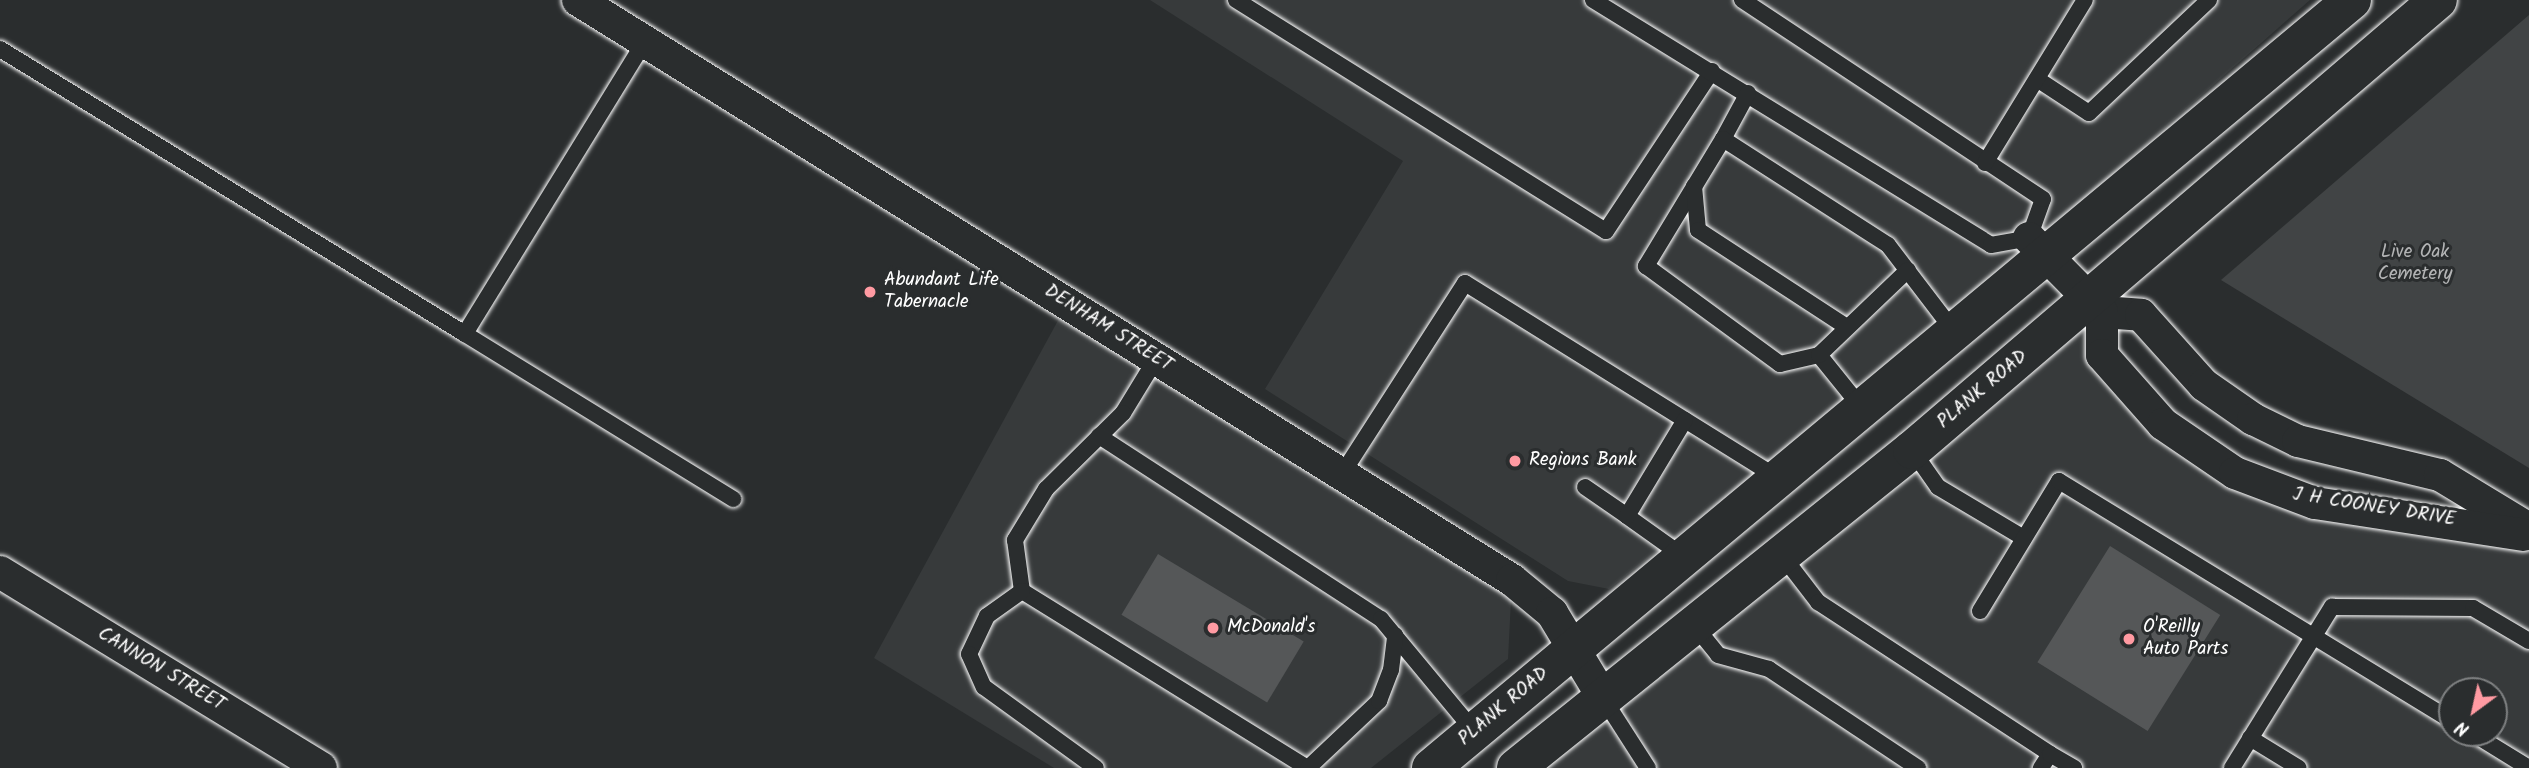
<!DOCTYPE html>
<style>
body{margin:0}
#map{position:relative;width:2529px;height:768px;overflow:hidden;background:#2a2d2e;font-family:Kalam,sans-serif}
div>[style]{position:absolute}
[style*='--x']{left:calc(var(--x)*1px);top:calc(var(--y)*1px);width:calc(var(--w)*1px);rotate:calc(var(--a)*1deg)}
.built>*{inset:0;background:#373a3b}
.green>*{inset:0;background:#414445}
.building>*{inset:0;background:#555758;transform-origin:0 0}
.roads{filter:drop-shadow(0 0 2px #fff) drop-shadow(0 0 2px #fff)}
.lane>*{height:16px;margin:-8px;padding:0 8px;transform-origin:8px;border-radius:8px;background:#2a2d2e}
.street>*{height:32px;margin:-16px;padding:0 16px;transform-origin:16px;border-radius:16px;background:#2a2d2e}
.primary>*{height:38px;margin:-19px;padding:0 19px;transform-origin:19px;border-radius:19px;background:#2a2d2e}
.dots>*{width:19px;height:19px;translate:-50% -50%;box-sizing:border-box;border:4px solid #2a2d2e;border-radius:50%}
span{translate:-50% -50%;white-space:nowrap;text-align:center;line-height:1.15;-webkit-text-stroke:6px #2a2d2e;paint-order:stroke}
.park-label{font-size:19px;color:#b3b4b5}
.poi-label{font-size:19px;color:#fff}
.left{translate:0 -50%;text-align:left}
.street-label{font-size:19px;color:#fff}
.north{position:absolute;left:2438px;top:677px;width:70px;height:70px;box-sizing:border-box;background:#2a2d2e;border:2px solid #7f8182;border-radius:50%;rotate:213deg;font-size:19px;font-weight:700;line-height:28px;text-align:center;color:#fff}
.north::after{content:'';display:block;margin:auto;width:24px;height:32px;background:#ff9aa2;clip-path:polygon(50% 0,100% 100%,50% 72%,0 100%)}
</style>
<div id="map">
<div class="built">
<i style="clip-path:polygon(1150px 0,2310px 0,1913px 349px,1609px 589px,1568px 581px,1265px 389px,1403px 161px)"></i>
<i style="clip-path:polygon(1067px 304px,1512px 580px,1508px 659px,1371px 768px,1054px 768px,874px 658px)"></i>
<i style="clip-path:polygon(evenodd,2073px 321px,2187px 443px,2285px 494px,2529px 538px,2529px 768px,1536px 768px,2073px 321px,2452px 691px,2494px 691px,2494px 733px,2452px 733px,2452px 691px)"></i>
</div>
<div class="green">
<i style="clip-path:polygon(2529px 15px,2529px 468px,2221px 280px)"></i>
</div>
<div class="building">
<i style="left:2110px;top:546px;width:130px;height:137px;rotate:32deg"></i>
<i style="left:1158px;top:554px;width:170px;height:71px;rotate:31deg"></i>
</div>
<div class="roads">
<div class="lane">
<i style="--x:1236;--y:0;--w:436;--a:32"></i>
<i style="--x:1606;--y:231;--w:192;--a:-56.5"></i>
<i style="--x:1593;--y:0;--w:467;--a:31.6"></i>
<i style="--x:1991;--y:245;--w:39;--a:-10"></i>
<i style="--x:2029;--y:238;--w:41;--a:-70.3"></i>
<i style="--x:2043;--y:199;--w:361;--a:-146.5"></i>
<i style="--x:645;--y:41;--w:344;--a:121.6"></i>
<i style="--x:465;--y:334;--w:315;--a:31.6"></i>
<i style="--x:0;--y:49;--w:545;--a:31.5"></i>
<i style="--x:2037;--y:79;--w:62;--a:33.2"></i>
<i style="--x:2089;--y:113;--w:165;--a:-43.3"></i>
<i style="--x:1748;--y:93;--w:52;--a:118.5"></i>
<i style="--x:1723;--y:139;--w:196;--a:32.7"></i>
<i style="--x:1888;--y:245;--w:107;--a:52.6"></i>
<i style="--x:1723;--y:139;--w:149;--a:121.2"></i>
<i style="--x:1646;--y:266;--w:166;--a:36.2"></i>
<i style="--x:1780;--y:364;--w:40;--a:-13"></i>
<i style="--x:1985;--y:163;--w:191;--a:-58.5"></i>
<i style="--x:1694;--y:186;--w:44;--a:84.8"></i>
<i style="--x:1698;--y:230;--w:178;--a:33.1"></i>
<i style="--x:1156;--y:359;--w:63;--a:121.4"></i>
<i style="--x:1123;--y:413;--w:108;--a:135.4"></i>
<i style="--x:1046;--y:489;--w:60;--a:121.3"></i>
<i style="--x:1015;--y:540;--w:51;--a:82.2"></i>
<i style="--x:1022;--y:591;--w:335;--a:31.8"></i>
<i style="--x:1861;--y:407;--w:67;--a:-128.9"></i>
<i style="--x:1819;--y:355;--w:123;--a:-43.7"></i>
<i style="--x:1099;--y:436;--w:336;--a:33"></i>
<i style="--x:1381;--y:619;--w:146;--a:50.3"></i>
<i style="--x:1912;--y:450;--w:45;--a:54.9"></i>
<i style="--x:1938;--y:487;--w:100;--a:30.7"></i>
<i style="--x:1342;--y:474;--w:227;--a:-57.2"></i>
<i style="--x:1465;--y:283;--w:367;--a:31.9"></i>
<i style="--x:1585;--y:487;--w:51;--a:34.6"></i>
<i style="--x:1781;--y:554;--w:61;--a:52.4"></i>
<i style="--x:1818;--y:602;--w:277;--a:33.2"></i>
<i style="--x:2050;--y:754;--w:17;--a:123"></i>
<i style="--x:1683;--y:556;--w:69;--a:-144.5"></i>
<i style="--x:1627;--y:516;--w:112;--a:-58.9"></i>
<i style="--x:1022;--y:591;--w:43;--a:144.5"></i>
<i style="--x:987;--y:616;--w:42;--a:115.3"></i>
<i style="--x:969;--y:654;--w:36;--a:66"></i>
<i style="--x:984;--y:687;--w:138;--a:35.9"></i>
<i style="--x:1980;--y:611;--w:152;--a:-58.7"></i>
<i style="--x:2059;--y:481;--w:460;--a:31.4"></i>
<i style="--x:1694;--y:625;--w:38;--a:51"></i>
<i style="--x:1718;--y:655;--w:53;--a:15.4"></i>
<i style="--x:1769;--y:669;--w:179;--a:33.6"></i>
<i style="--x:1603;--y:698;--w:83;--a:57.3"></i>
<i style="--x:2472;--y:733;--w:67;--a:31.6"></i>
<i style="--x:2250;--y:738;--w:57;--a:31.5"></i>
<i style="--x:2050;--y:754;--w:28;--a:30"></i>
<i style="--x:1308;--y:768;--w:98;--a:-43.3"></i>
<i style="--x:1379;--y:701;--w:33;--a:-69"></i>
<i style="--x:1391;--y:670;--w:35;--a:-83"></i>
<i style="--x:2232;--y:768;--w:190;--a:-58.2"></i>
<i style="--x:2332;--y:607;--w:141;--a:0.4"></i>
<i style="--x:2473;--y:608;--w:65;--a:30.5"></i>
</div>
<div class="street">
<i style="--x:578;--y:0;--w:1099;--a:31.84"></i>
<i style="--x:1512;--y:580;--w:52;--a:39.5"></i>
<i style="--x:1552;--y:613;--w:97;--a:58.9"></i>
<i style="--x:2029;--y:238;--w:104;--a:45.4"></i>
<i style="--x:2102;--y:312;--w:39;--a:4"></i>
<i style="--x:2141;--y:315;--w:94;--a:48"></i>
<i style="--x:2204;--y:385;--w:60;--a:34.8"></i>
<i style="--x:2253;--y:419;--w:50;--a:26.1"></i>
<i style="--x:2298;--y:441;--w:146;--a:13.5"></i>
<i style="--x:2440;--y:475;--w:104;--a:31.2"></i>
<i style="--x:2102;--y:312;--w:43;--a:90"></i>
<i style="--x:2102;--y:355;--w:92;--a:48.5"></i>
<i style="--x:2163;--y:424;--w:87;--a:34.2"></i>
<i style="--x:2235;--y:473;--w:85;--a:20.6"></i>
<i style="--x:2315;--y:503;--w:211;--a:8.7"></i>
<i style="--x:0;--y:572;--w:376;--a:31.4"></i>
</div>
<div class="primary">
<i style="--x:1431;--y:768;--w:1199;--a:-39.82"></i>
<i style="--x:1516;--y:768;--w:508;--a:-38.77"></i>
<i style="--x:1912;--y:450;--w:692;--a:-40.55"></i>
</div>
</div>
<div class="dots">
<i style="left:870px;top:292px;background:#ff9aa2"></i>
<i style="left:1515px;top:461px;background:#ff9aa2"></i>
<i style="left:1213px;top:628px;background:#ff9aa2"></i>
<i style="left:2129px;top:639px;background:#ff9aa2"></i>
</div>
<div class="park-label">
<span style="left:2415px;top:264px">Live Oak<br>Cemetery</span>
</div>
<div class="poi-label">
<span class="left" style="left:884px;top:292px">Abundant Life<br>Tabernacle</span>
<span class="left" style="left:1529px;top:461px">Regions Bank</span>
<span class="left" style="left:1227px;top:628px">McDonald's</span>
<span class="left" style="left:2143px;top:639px">O'Reilly<br>Auto Parts</span>
</div>
<div class="street-label">
<span style="left:1108px;top:329px;rotate:32deg">DENHAM STREET</span>
<span style="left:1983px;top:390px;rotate:-40deg">PLANK ROAD</span>
<span style="left:2374px;top:508px;rotate:9deg">J H COONEY DRIVE</span>
<span style="left:161px;top:670px;rotate:31deg">CANNON STREET</span>
<span style="left:1504px;top:707px;rotate:-40deg">PLANK ROAD</span>
</div>
<div class="north">N</div>
</div>
